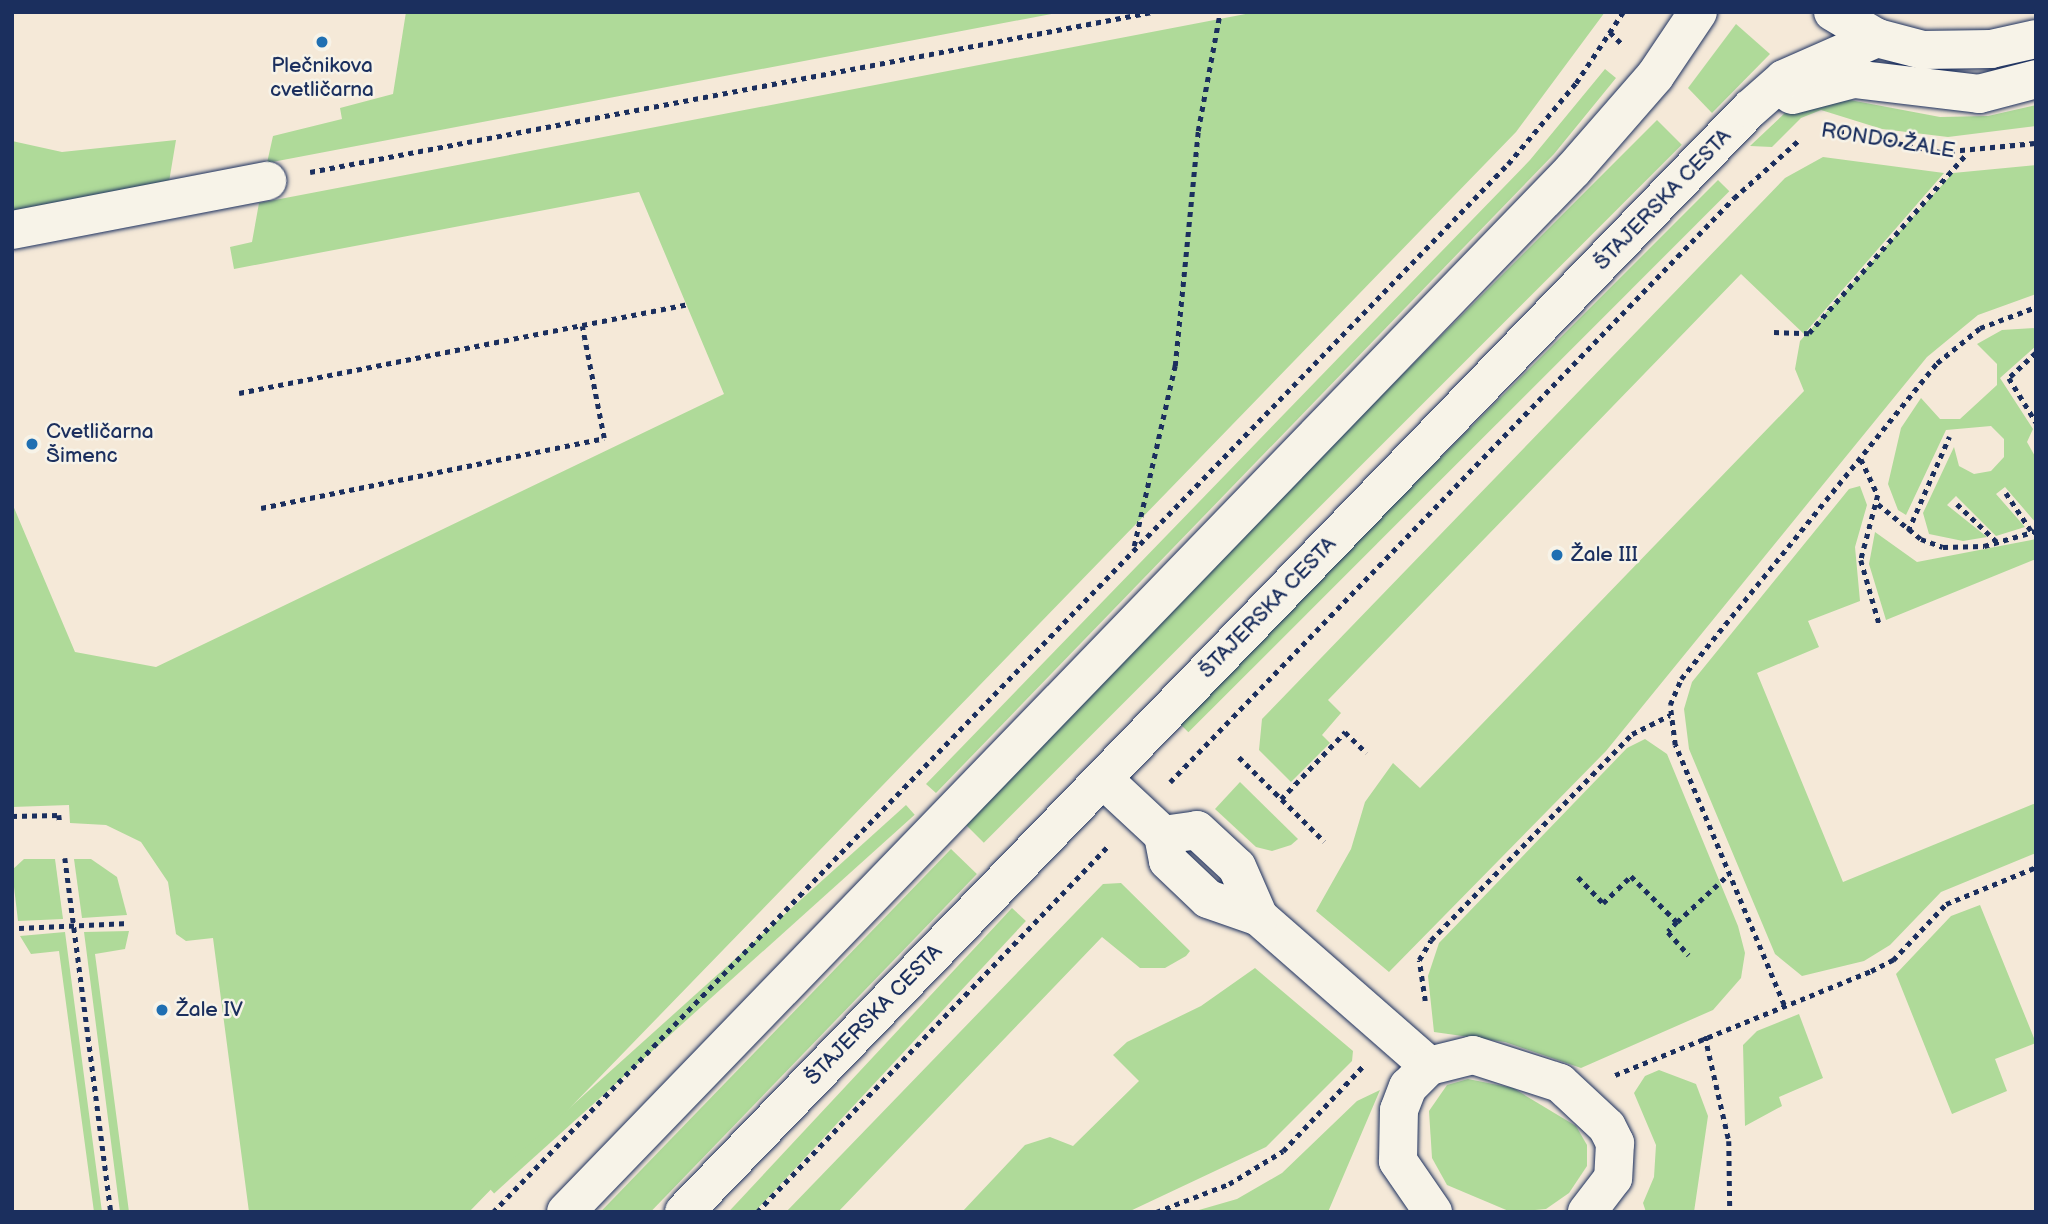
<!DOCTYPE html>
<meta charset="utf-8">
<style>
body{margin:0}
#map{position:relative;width:2048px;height:1224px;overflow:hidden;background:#f5e9d8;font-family:"Balsamiq Sans",sans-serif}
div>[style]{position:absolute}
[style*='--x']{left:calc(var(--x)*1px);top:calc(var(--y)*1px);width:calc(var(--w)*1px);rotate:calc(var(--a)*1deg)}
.green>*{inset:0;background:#afda99;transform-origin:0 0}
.path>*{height:4.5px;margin-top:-2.25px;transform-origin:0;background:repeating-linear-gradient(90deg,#1b2f5e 0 5px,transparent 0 10px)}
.roads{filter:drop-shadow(0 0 2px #1b2f5e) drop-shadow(0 0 2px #1b2f5e)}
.minor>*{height:38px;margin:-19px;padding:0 19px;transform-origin:19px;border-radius:19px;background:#f7f3e8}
.major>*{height:38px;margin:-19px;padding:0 19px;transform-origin:19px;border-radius:19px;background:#f7f3e8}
.dots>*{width:19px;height:19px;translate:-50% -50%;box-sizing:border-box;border:4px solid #f7f3e8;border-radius:50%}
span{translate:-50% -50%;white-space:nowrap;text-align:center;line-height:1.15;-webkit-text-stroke:5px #f7f3e8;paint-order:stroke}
.poi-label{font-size:21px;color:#1b2f5e}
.left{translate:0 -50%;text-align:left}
.street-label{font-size:21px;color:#1b2f5e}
.frame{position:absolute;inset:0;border:14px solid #1b2f5e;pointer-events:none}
</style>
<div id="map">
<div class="green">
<i style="clip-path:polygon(406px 12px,1062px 12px,267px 163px,273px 136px,342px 119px,340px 108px,393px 94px)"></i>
<i style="clip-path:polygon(1256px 12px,1605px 12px,1516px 132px,469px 1212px,249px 1212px,213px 938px,186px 941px,176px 934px,168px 882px,141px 842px,106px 825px,70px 823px,69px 805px,12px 807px,12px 503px,75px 652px,156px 667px,724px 394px,639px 192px,234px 269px,230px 247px,252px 242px,259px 203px)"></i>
<i style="clip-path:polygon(1736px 24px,1770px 54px,1712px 113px,1688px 88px)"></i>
<i style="clip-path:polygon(1605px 69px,1616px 78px,1554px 154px,936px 793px,926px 784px,1530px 160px)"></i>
<i style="clip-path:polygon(1850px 100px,1940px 117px,1988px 116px,2036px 105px,2036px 126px,1948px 137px,1882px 129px,1821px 110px,1801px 118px,1772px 147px,1750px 146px,1786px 112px)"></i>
<i style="left:1657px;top:120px;width:35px;height:987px;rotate:45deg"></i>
<i style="clip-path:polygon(176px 140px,169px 182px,12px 212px,12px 141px,62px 152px)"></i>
<i style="clip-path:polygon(1823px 157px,1944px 173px,1804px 334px,1741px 274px,1328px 700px,1341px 713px,1322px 735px,1330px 743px,1291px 782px,1259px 750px,1262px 719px,1785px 178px)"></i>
<i style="clip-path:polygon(2036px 165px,2036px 294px,1978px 315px,1927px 357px,1606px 751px,1389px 972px,1316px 911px,1351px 849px,1365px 802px,1393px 763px,1420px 788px,1804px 391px,1795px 369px,1800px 341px,1953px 173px)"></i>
<i style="left:1718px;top:180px;width:16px;height:765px;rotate:45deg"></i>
<i style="clip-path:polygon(2036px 328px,2036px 346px,2000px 378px,2033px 429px,2027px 442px,2036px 458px,2036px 523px,2005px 487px,1996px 494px,2025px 527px,1996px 536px,1956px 496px,1947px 505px,1987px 537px,1963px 541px,1929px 534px,1923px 513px,1954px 447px,1959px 466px,1974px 474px,1991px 471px,2004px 457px,2004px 439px,1991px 426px,1946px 430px,1906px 515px,1898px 510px,1888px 484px,1901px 428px,1921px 398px,1940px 419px,1960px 419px,1997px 385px,1997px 364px,1977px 344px,2002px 330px)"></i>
<i style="clip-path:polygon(1860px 486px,1867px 505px,1855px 547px,1860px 601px,1808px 621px,1819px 647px,1757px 673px,1843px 882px,2036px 803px,2036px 853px,1941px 892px,1890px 945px,1864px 961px,1802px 976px,1775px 954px,1689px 749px,1684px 709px,1692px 682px,1849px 489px)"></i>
<i style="clip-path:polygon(1875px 532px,1917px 562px,2036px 539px,2036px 559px,1886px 620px,1869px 564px)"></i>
<i style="clip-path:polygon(1645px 739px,1667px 754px,1738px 926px,1745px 953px,1741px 978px,1713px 1010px,1581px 1068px,1505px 1042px,1434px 1032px,1428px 976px,1439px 943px,1627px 748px)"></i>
<i style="clip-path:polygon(1240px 782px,1298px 839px,1291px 845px,1272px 851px,1256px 847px,1215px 809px)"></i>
<i style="left:906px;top:805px;width:13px;height:566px;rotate:48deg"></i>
<i style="left:951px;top:849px;width:36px;height:504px;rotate:44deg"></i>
<i style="clip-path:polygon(24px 859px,55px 859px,63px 919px,18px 921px,12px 870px)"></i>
<i style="clip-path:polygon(74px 859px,91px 859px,117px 877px,127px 915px,82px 918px)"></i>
<i style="clip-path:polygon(1121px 883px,1190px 951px,1186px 956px,1165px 968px,1140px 968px,1102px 937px,838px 1212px,786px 1212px,1103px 884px)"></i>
<i style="clip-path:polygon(1980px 905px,2036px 1043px,1995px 1059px,2007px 1091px,1952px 1114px,1896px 974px,1951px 916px)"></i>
<i style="left:1012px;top:908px;width:19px;height:424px;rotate:43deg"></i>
<i style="clip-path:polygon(129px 931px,125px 949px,95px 954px,129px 1212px,120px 1212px,84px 932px)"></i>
<i style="clip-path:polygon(65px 932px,102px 1212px,94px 1212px,59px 951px,31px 954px,20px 936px)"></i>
<i style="clip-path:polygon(1255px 968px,1353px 1051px,1352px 1061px,1266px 1147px,1128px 1212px,962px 1212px,1025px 1145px,1050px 1137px,1073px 1146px,1139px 1081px,1113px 1055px,1127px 1042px,1201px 1006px)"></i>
<i style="clip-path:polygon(1799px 1014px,1823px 1078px,1779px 1097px,1782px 1106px,1745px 1126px,1743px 1045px,1757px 1031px)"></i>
<i style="clip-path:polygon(1659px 1070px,1696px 1084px,1708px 1116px,1694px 1212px,1646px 1212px,1643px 1203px,1654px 1177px,1656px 1145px,1634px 1093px,1645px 1076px)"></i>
<i style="clip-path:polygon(1468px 1079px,1513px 1088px,1576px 1126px,1587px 1145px,1587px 1166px,1569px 1193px,1546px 1209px,1511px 1212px,1447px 1185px,1432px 1158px,1429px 1111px,1447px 1085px)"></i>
<i style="clip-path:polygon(1380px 1090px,1328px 1212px,1192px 1212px,1237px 1199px,1282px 1173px,1357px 1101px)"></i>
</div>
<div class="path">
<i style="--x:1610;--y:32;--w:17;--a:45"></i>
<i style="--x:1839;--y:131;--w:103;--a:11.7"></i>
<i style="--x:1940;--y:152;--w:96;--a:-5.4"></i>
<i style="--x:310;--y:172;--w:857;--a:-10.76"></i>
<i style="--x:1774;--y:332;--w:35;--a:2"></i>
<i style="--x:1809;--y:333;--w:238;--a:-48.7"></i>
<i style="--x:2036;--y:353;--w:37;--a:137"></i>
<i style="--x:2009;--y:378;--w:52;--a:58.5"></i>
<i style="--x:239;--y:393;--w:457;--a:-11.2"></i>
<i style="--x:1861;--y:459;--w:40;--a:65"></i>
<i style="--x:1878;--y:495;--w:67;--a:104.7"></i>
<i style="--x:1861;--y:560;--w:66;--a:74.1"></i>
<i style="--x:2006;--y:493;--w:47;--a:56.3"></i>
<i style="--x:1878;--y:504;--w:55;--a:39.1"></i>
<i style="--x:1921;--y:539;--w:23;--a:20"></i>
<i style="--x:1943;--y:547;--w:41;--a:-1.4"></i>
<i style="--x:1984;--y:546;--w:54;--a:-16.1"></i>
<i style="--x:1957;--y:504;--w:55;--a:43.5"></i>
<i style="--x:261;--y:508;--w:350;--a:-11.5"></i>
<i style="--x:604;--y:438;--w:114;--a:-101.1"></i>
<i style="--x:1908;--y:531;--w:103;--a:-66.4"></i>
<i style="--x:1134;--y:546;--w:185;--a:-77.2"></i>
<i style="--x:1175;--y:366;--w:236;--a:-84.4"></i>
<i style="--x:1198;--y:131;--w:121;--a:-79.5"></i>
<i style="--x:1239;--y:757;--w:120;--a:44.7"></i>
<i style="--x:1170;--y:782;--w:812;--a:-46"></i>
<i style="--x:1734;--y:198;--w:86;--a:-41.7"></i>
<i style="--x:1281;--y:799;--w:93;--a:-46.3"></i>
<i style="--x:1345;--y:732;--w:30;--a:44"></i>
<i style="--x:12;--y:816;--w:47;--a:-1.2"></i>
<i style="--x:59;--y:815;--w:9;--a:84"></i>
<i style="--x:65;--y:858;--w:357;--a:82.6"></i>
<i style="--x:1578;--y:877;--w:36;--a:46"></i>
<i style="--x:1603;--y:903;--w:39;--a:-44"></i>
<i style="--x:1631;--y:876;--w:65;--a:45"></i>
<i style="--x:1677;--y:922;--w:71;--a:-42.7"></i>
<i style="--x:1677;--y:922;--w:13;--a:132"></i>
<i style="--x:1668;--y:932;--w:31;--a:48"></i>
<i style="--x:19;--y:928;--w:110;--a:-2.6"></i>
<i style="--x:1425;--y:1001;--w:41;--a:-98.3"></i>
<i style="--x:1419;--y:960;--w:23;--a:-59"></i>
<i style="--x:1431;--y:940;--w:288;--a:-45.7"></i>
<i style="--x:1632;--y:734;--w:42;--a:-26.6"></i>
<i style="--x:1784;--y:1005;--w:282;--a:-112.7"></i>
<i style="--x:1675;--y:745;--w:40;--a:-97.1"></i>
<i style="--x:1670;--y:705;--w:28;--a:-67"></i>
<i style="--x:1681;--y:679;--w:407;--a:-51"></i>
<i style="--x:1937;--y:363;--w:55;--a:-39.1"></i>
<i style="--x:1980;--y:328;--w:60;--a:-20.6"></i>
<i style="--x:1705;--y:1036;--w:108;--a:77.1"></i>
<i style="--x:1729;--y:1141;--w:71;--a:89.2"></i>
<i style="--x:1615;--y:1075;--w:276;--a:-22.1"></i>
<i style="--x:1871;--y:971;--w:25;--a:-27"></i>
<i style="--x:1893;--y:960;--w:77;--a:-46.6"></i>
<i style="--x:1946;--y:904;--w:97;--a:-22.3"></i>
<i style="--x:493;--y:1212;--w:1459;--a:-45.92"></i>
<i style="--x:1508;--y:164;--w:106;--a:-50"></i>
<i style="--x:1576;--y:83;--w:85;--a:-56.5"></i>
<i style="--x:757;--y:1212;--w:507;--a:-46.2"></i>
<i style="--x:1156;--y:1212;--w:78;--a:-21"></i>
<i style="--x:1229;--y:1184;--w:63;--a:-31.4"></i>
<i style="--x:1283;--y:1151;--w:117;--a:-46.7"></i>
</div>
<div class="roads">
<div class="minor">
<i style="--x:12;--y:230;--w:260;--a:-10.9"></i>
<i style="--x:1103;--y:779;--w:82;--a:43"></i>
<i style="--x:1163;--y:835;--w:26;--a:79"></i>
<i style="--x:1168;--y:861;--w:55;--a:43.5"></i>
<i style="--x:1208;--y:899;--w:54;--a:19.4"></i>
<i style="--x:1259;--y:917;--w:226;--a:41.2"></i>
<i style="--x:1163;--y:835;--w:34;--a:-8"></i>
<i style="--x:1197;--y:830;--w:54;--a:42.8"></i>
<i style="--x:1237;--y:867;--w:55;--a:66.3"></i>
<i style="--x:1433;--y:1212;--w:62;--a:-124.5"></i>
<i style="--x:1398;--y:1161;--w:51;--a:-88.9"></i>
<i style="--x:1399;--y:1110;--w:25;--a:-69"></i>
<i style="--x:1408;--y:1087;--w:30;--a:-45"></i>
<i style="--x:1429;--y:1066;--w:45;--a:-14"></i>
<i style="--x:1473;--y:1055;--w:91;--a:17.8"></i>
<i style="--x:1560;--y:1083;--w:64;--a:43.1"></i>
<i style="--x:1607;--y:1127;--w:18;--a:63"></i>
<i style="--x:1615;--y:1143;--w:35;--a:93"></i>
<i style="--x:1613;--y:1178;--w:43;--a:127.4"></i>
</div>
<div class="major">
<i style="--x:1833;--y:12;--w:51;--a:30.6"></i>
<i style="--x:1877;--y:38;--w:48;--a:14.6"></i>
<i style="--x:1923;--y:50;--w:68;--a:-0.8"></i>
<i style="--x:1991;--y:49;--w:46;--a:-12.5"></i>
<i style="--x:1792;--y:95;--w:64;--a:-14.5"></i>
<i style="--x:1854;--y:79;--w:126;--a:6.8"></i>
<i style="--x:1979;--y:94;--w:59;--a:-14.7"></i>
<i style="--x:566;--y:1212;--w:1449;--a:-45.98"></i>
<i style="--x:1573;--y:170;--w:125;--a:-48.9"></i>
<i style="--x:1655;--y:76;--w:77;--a:-56.1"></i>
<i style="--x:684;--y:1212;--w:1534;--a:-45.98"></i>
<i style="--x:1750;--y:109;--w:45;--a:-41.4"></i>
<i style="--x:1784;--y:79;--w:102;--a:-23.8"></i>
</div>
</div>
<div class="dots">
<i style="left:322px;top:42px;background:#1f6fb2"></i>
<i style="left:32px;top:444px;background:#1f6fb2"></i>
<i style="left:1557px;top:555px;background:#1f6fb2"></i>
<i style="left:162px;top:1010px;background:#1f6fb2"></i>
</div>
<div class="poi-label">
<span style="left:322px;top:78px">Plečnikova<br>cvetličarna</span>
<span class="left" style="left:46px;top:444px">Cvetličarna<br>Šimenc</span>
<span class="left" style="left:1571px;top:555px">Žale III</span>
<span class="left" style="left:176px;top:1010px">Žale IV</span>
</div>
<div class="street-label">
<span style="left:1888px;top:141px;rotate:9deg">RONDO ŽALE</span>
<span style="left:1663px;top:200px;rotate:-46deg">ŠTAJERSKA CESTA</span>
<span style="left:1268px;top:608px;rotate:-46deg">ŠTAJERSKA CESTA</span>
<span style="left:874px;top:1015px;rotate:-46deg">ŠTAJERSKA CESTA</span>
</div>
<div class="frame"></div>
</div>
